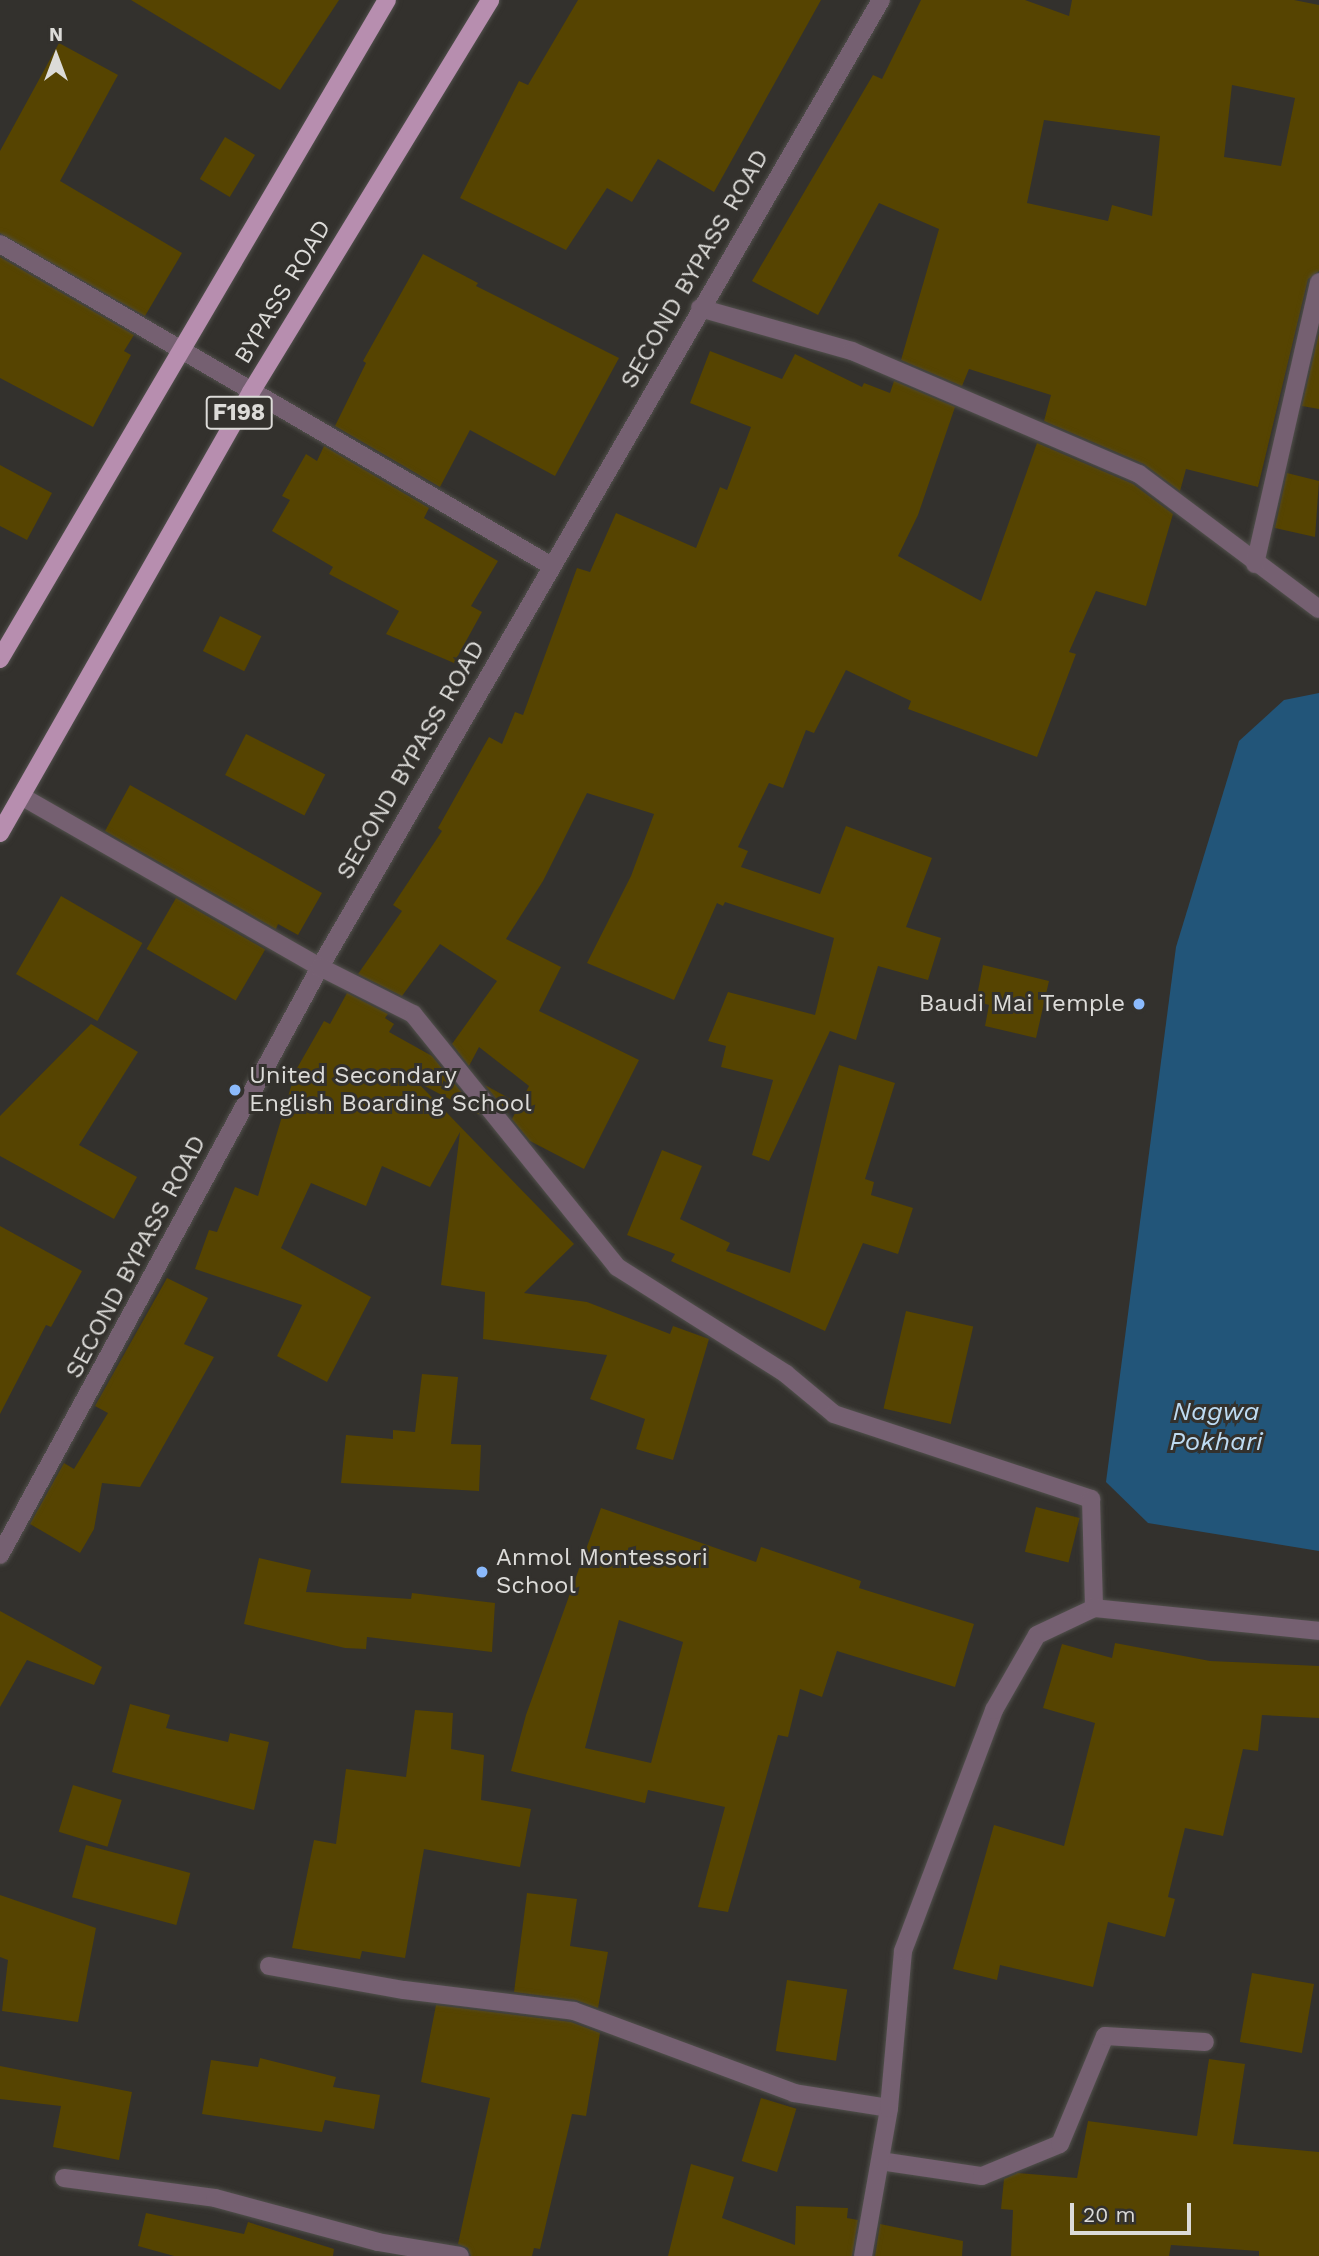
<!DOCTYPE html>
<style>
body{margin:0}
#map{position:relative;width:1319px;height:2256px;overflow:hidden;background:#33312d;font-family:"Work Sans",sans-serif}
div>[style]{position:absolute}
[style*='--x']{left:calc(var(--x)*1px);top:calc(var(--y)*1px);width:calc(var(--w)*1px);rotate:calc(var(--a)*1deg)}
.water>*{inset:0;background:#225579}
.building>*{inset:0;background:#564401;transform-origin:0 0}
.roads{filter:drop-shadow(0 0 2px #51504c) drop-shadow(0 0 2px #51504c)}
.minor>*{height:18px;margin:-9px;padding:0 9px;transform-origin:9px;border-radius:9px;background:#756071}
.tertiary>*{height:18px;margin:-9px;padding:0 9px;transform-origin:9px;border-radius:9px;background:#756071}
.primary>*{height:18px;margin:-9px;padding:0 9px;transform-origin:9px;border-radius:9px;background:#b78eaf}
.dots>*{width:19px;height:19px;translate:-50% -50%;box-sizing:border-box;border:4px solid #33312d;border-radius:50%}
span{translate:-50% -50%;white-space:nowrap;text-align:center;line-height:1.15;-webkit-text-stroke:6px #33312d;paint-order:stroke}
.shield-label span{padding:2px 5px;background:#33312d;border:2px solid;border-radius:5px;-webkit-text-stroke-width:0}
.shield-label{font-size:23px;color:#dcdbd8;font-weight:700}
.street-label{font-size:24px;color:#dcdbd8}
.poi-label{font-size:24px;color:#dcdbd8}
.right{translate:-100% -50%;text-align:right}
.left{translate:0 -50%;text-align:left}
.water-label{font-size:26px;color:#bedbf2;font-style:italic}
.north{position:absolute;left:21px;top:21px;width:70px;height:70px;-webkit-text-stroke:5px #33312d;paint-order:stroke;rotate:0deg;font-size:19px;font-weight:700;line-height:28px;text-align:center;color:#dcdbd8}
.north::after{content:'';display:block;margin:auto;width:24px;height:32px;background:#dcdbd8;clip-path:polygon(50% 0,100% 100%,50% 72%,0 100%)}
.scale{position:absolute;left:1070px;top:2203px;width:121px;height:32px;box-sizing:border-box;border:4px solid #dcdbd8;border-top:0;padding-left:9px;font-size:21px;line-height:24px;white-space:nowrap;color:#dcdbd8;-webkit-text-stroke:5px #33312d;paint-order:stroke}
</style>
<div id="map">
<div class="water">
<i style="clip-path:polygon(1319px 693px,1319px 1551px,1148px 1523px,1106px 1482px,1176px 947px,1239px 741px,1284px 700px)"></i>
</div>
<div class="building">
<i style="clip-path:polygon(131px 0,339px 0,280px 90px)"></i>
<i style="clip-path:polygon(578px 0,821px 0,714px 192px,658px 159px,632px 202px,607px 188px,566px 250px,460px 198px,519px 81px,528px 85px)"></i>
<i style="clip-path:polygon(evenodd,921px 0,1025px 0,1069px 16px,1072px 0,1294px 0,1319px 5px,1319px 271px,1308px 279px,1258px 487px,1186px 469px,1180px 491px,1144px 464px,1044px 421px,1051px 395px,969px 369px,962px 386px,901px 360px,939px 229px,879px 203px,818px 315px,752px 281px,873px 75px,882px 79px,921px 0,1232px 85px,1295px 98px,1281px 166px,1224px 157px,1232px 85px,921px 0,1044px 120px,1160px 136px,1152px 216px,1112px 205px,1108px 221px,1027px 203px,1044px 120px)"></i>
<i style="clip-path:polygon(59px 43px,118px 75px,60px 181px,182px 253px,145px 316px,0 233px,0 151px)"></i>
<i style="left:225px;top:137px;width:35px;height:49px;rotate:31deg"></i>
<i style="clip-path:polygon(423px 254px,478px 283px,476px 286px,619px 358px,555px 476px,470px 430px,440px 487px,335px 426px,366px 363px,363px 361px)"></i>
<i style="clip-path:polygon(0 257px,134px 335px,124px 351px,131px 355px,93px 427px,0 378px)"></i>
<i style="clip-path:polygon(1319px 333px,1319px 409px,1302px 406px)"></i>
<i style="clip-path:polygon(710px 351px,782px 379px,795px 354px,862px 387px,864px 383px,890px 393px,894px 381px,955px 407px,918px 515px,898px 556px,981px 601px,1037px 443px,1133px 484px,1173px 514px,1146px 606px,1096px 591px,1069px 652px,1076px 654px,1037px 757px,908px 709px,911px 701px,846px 670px,814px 733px,806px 730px,783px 788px,769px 783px,738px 847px,748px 851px,741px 867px,820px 894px,846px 826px,932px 858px,906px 927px,941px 938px,928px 980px,878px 966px,856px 1040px,830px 1031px,769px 1161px,752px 1155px,773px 1080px,721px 1067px,726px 1046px,708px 1041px,728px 992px,815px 1015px,834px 938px,725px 902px,723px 906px,717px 903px,674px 1000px,587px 963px,631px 876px,654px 814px,587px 793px,543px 881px,506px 939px,561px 967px,539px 1011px,639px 1060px,584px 1169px,530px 1141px,512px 1119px,529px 1086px,479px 1047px,469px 1066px,452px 1044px,497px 981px,440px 944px,402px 996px,358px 974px,402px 911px,393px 905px,442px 831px,438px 828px,489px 737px,502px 744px,515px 712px,523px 715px,577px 568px,590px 572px,616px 513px,696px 548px,720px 487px,727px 490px,751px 427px,690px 403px)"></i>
<i style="clip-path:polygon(324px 446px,429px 508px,424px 518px,498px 561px,471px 606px,482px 612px,454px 663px,386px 634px,399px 611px,329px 574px,333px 567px,272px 531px,290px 500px,282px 496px,306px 454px,317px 461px)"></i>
<i style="clip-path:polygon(0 465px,52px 493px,27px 540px,0 526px)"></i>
<i style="clip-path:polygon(1287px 473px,1319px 481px,1315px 537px,1275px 528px)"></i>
<i style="left:220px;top:616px;width:46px;height:39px;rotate:26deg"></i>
<i style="left:246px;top:734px;width:89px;height:46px;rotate:27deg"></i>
<i style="clip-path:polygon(130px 785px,322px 893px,298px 935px,278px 924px,276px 929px,105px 831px)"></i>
<i style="left:61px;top:896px;width:94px;height:90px;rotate:30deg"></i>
<i style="left:176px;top:898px;width:103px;height:59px;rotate:30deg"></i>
<i style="clip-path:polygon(983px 965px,1049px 981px,1036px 1038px,985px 1026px,989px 1005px,976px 1001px)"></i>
<i style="clip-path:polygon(347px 993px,388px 1014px,385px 1018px,394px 1024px,389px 1032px,432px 1056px,480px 1115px,417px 1082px,574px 1244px,524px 1293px,587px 1302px,670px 1334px,673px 1326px,709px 1339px,673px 1460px,636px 1449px,645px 1419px,590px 1399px,607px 1355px,483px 1339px,485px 1292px,441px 1285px,460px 1132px,430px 1187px,382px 1166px,366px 1206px,311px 1183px,281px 1248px,371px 1297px,327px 1382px,277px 1356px,302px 1305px,195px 1269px,209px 1230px,217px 1232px,235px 1187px,258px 1196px,296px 1070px,324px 1021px,330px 1024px)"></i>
<i style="clip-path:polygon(91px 1024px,138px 1052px,79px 1145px,137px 1177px,114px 1219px,0 1156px,0 1116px)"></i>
<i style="clip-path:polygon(839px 1065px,895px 1083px,865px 1179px,874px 1182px,871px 1195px,913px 1208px,898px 1254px,863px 1243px,825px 1331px,671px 1261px,675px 1254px,627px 1235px,662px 1150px,702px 1166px,680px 1219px,730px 1243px,726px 1251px,790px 1273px)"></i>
<i style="clip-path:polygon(485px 1085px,514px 1101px,508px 1113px)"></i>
<i style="clip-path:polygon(0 1226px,82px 1271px,51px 1327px,46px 1325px,0 1414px)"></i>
<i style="clip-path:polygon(167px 1278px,208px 1298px,184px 1344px,214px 1357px,140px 1487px,102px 1483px,94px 1529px,80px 1553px,30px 1524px,64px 1463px,74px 1469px,108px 1413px,95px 1406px)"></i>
<i style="left:906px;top:1311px;width:69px;height:100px;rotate:13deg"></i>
<i style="clip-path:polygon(422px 1374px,458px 1377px,451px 1444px,481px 1445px,479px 1491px,341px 1483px,346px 1435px,393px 1439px,393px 1430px,415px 1432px)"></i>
<i style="left:1036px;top:1507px;width:45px;height:46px;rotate:14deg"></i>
<i style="clip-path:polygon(evenodd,601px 1508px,756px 1562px,761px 1547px,861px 1581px,859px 1588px,974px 1624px,955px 1687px,837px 1651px,822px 1697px,800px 1689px,788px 1737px,778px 1735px,728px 1912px,698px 1907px,725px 1807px,648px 1790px,645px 1803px,511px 1771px,526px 1715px,601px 1508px,619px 1620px,683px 1642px,651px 1763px,585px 1748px,619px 1620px)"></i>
<i style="clip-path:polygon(259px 1558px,311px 1570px,306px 1592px,411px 1599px,412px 1593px,495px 1603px,492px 1652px,367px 1637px,366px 1649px,345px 1648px,244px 1624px)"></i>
<i style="clip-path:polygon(0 1611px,102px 1667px,94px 1685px,27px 1660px,0 1707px)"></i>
<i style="clip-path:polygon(1115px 1643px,1210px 1661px,1319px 1666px,1319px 1718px,1262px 1715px,1258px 1751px,1243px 1749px,1223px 1836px,1185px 1828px,1168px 1897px,1175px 1899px,1165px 1937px,1108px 1922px,1093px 1987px,1000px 1965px,997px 1980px,953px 1969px,994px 1825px,1064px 1846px,1095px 1723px,1043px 1708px,1062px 1644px,1112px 1658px)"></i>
<i style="clip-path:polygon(130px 1704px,170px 1715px,166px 1728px,228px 1742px,230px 1733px,269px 1742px,254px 1810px,112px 1772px)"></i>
<i style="clip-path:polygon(415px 1710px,453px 1713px,451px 1749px,484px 1755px,481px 1800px,531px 1809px,520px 1867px,424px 1849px,405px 1958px,362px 1951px,360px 1959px,292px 1948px,314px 1840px,336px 1844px,346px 1769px,406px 1777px)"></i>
<i style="left:73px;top:1785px;width:51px;height:49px;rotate:17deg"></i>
<i style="left:86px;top:1845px;width:108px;height:54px;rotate:15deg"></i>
<i style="clip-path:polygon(527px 1893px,577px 1899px,570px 1946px,608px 1952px,598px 2008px,576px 2000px,514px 1992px)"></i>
<i style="clip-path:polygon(0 1895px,96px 1928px,78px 2022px,2px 2011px,8px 1960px,0 1957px)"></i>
<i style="left:1252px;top:1973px;width:63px;height:70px;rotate:10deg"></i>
<i style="left:787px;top:1980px;width:61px;height:72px;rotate:9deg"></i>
<i style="clip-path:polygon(436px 2005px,571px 2022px,600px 2033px,586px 2116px,572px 2114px,540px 2249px,534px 2248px,532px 2256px,471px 2256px,468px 2248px,458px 2244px,490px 2098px,421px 2082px)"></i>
<i style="clip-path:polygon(260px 2058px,336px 2077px,333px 2087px,380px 2095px,374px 2129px,325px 2120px,322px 2132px,202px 2114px,211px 2060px,258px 2067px)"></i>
<i style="clip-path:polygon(1209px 2059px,1245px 2064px,1233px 2144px,1319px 2152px,1319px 2256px,1259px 2256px,1259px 2251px,1171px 2245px,1169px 2256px,1011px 2256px,1013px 2210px,1001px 2209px,1004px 2179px,1018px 2173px,1077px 2178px,1088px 2121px,1197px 2136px)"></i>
<i style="clip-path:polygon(0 2066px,132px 2092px,119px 2160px,53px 2147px,61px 2106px,0 2099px)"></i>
<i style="left:761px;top:2098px;width:37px;height:66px;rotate:17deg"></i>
<i style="clip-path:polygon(691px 2164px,734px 2177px,722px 2218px,795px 2245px,796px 2206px,848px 2208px,847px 2218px,858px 2220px,852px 2256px,668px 2256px)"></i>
<i style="clip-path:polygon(146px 2213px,244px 2234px,248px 2222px,334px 2249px,333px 2256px,174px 2256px,138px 2246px)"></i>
<i style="clip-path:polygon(880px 2224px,963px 2241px,962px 2256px,875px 2256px)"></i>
</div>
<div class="roads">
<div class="minor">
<i style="--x:0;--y:244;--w:637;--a:30.27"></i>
<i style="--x:700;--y:308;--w:158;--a:15.8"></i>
<i style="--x:852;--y:351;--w:312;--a:23.2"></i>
<i style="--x:1139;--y:474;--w:225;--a:36.9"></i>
<i style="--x:1255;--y:564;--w:289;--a:-77.2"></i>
<i style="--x:0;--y:1555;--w:669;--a:-61.44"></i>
<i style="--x:320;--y:967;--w:1118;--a:-59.88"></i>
<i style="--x:269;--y:1966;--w:137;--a:10.1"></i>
<i style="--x:404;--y:1990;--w:171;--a:7"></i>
<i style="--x:574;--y:2011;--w:235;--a:20.4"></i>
<i style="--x:794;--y:2093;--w:96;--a:9"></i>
<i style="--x:880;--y:2161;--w:103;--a:8.4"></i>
<i style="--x:982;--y:2176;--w:84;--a:-22.3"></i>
<i style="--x:1060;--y:2144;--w:117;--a:-67.4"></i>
<i style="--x:1105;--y:2036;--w:100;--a:3.4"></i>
<i style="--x:64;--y:2178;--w:152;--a:7.5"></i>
<i style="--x:215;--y:2198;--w:169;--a:15.1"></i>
<i style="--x:378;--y:2242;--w:83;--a:9.7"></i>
<i style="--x:863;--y:2256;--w:150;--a:-80"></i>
<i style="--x:889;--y:2108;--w:158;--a:-84.9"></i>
<i style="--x:903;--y:1951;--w:258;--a:-69.3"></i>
<i style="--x:994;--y:1710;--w:86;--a:-60.2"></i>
<i style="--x:1037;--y:1635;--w:63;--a:-25.3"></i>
</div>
<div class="tertiary">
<i style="--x:21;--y:796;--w:344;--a:29.8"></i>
<i style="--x:320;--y:967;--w:104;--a:26.8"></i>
<i style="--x:413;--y:1014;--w:325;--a:51.1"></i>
<i style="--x:617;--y:1267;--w:200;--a:32.3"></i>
<i style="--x:786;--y:1374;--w:62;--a:39.8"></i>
<i style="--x:834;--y:1414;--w:271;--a:18.3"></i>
<i style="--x:1091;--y:1499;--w:109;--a:88.4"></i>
<i style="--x:1094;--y:1608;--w:226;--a:5.8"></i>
</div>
<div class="primary">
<i style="--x:0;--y:659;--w:764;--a:-59.58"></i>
<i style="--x:0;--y:833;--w:507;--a:-60.35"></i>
<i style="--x:251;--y:392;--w:459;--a:-58.6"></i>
</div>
</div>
<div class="dots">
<i style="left:1139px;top:1004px;background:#8bbafc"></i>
<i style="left:235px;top:1090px;background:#8bbafc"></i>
<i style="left:482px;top:1572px;background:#8bbafc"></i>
</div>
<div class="shield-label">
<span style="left:239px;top:413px">F198</span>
</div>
<div class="street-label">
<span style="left:695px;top:269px;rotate:-60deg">SECOND BYPASS ROAD</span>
<span style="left:283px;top:292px;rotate:-59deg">BYPASS ROAD</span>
<span style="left:411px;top:760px;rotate:-60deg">SECOND BYPASS ROAD</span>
<span style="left:136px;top:1257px;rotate:-62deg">SECOND BYPASS ROAD</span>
</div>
<div class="poi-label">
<span class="right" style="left:1125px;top:1004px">Baudi Mai Temple</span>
<span class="left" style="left:249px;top:1090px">United Secondary<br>English Boarding School</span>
<span class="left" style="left:496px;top:1572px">Anmol Montessori<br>School</span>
</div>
<div class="water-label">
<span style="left:1216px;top:1427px">Nagwa<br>Pokhari</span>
</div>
<div class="north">N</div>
<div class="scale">20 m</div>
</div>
